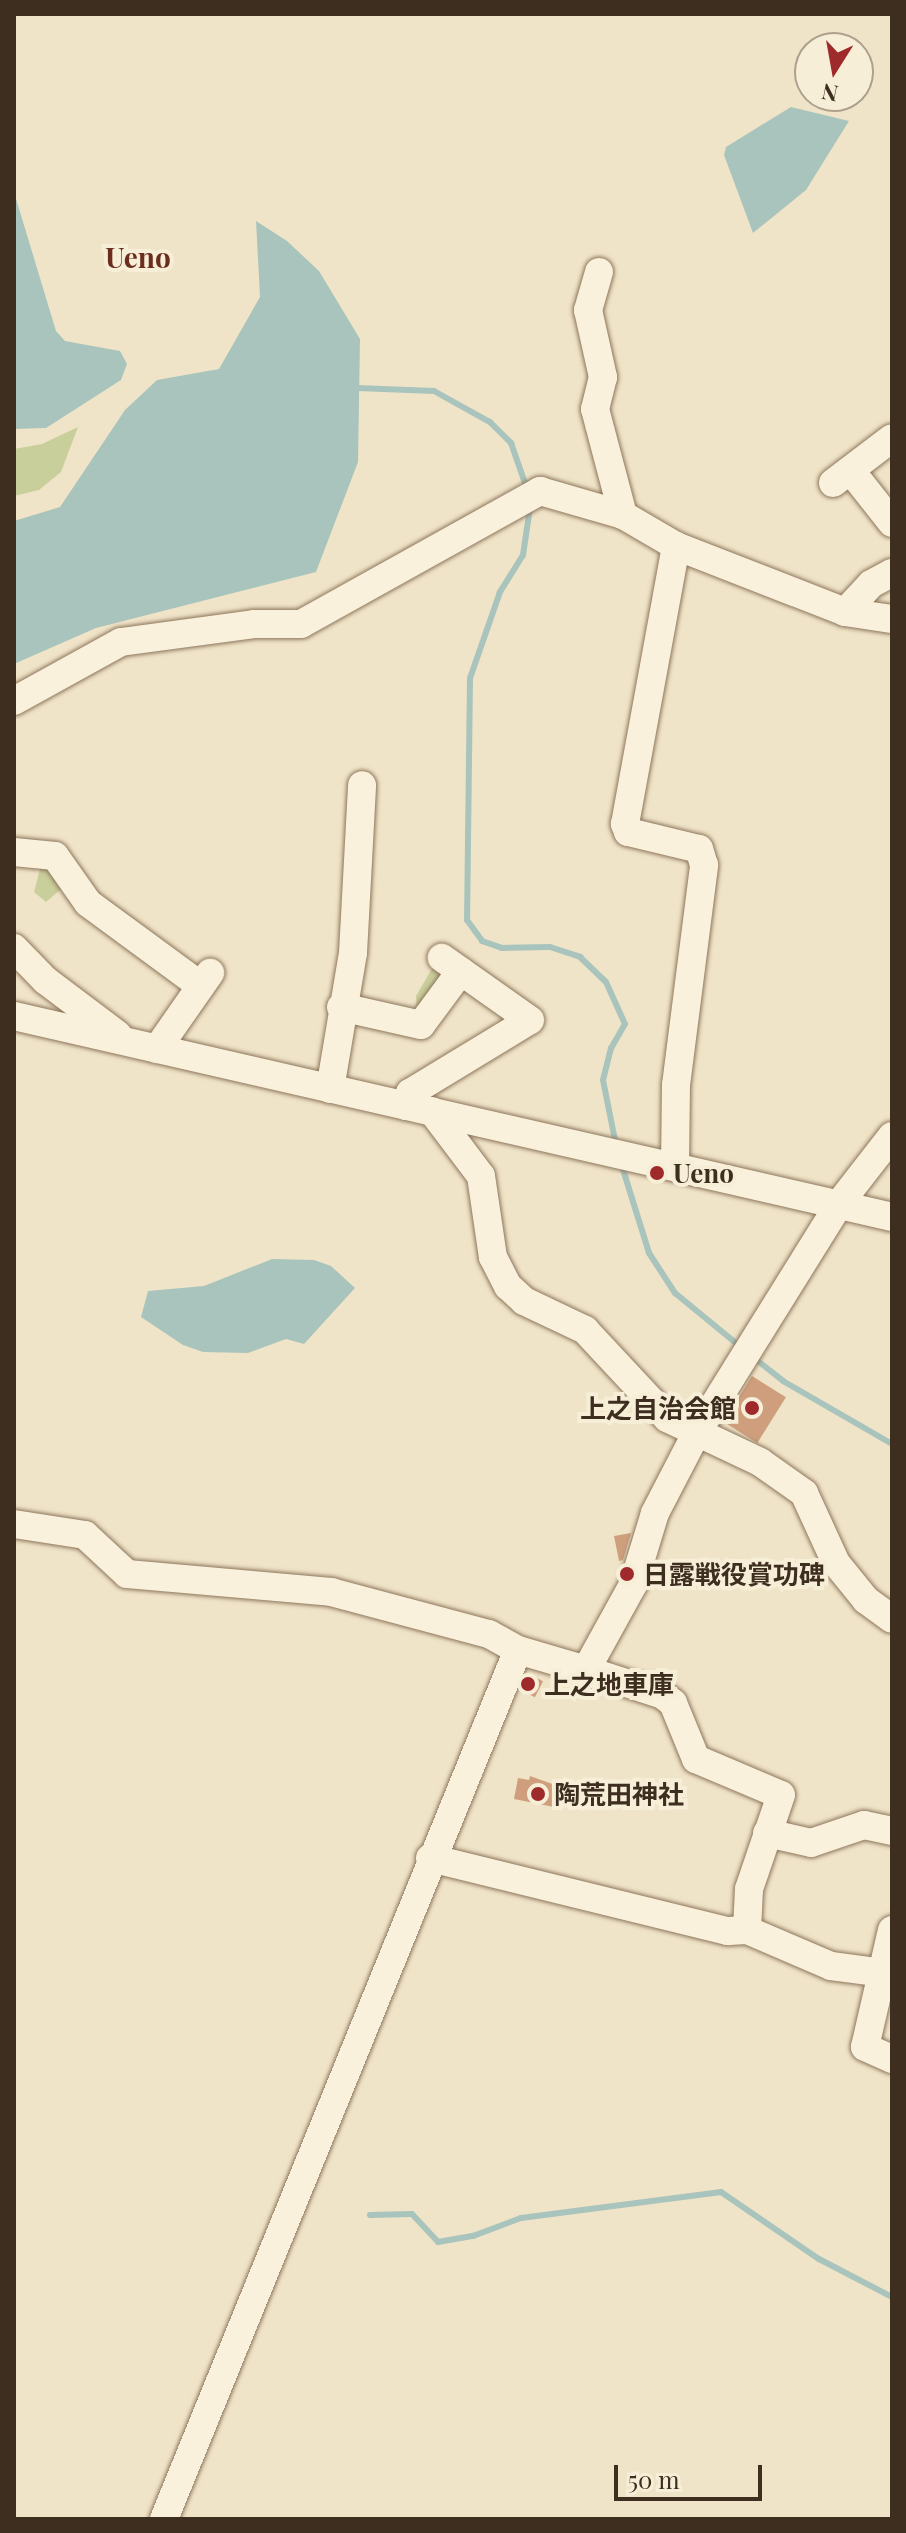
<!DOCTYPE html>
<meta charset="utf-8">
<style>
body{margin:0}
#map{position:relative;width:906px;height:2533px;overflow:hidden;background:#f0e4c8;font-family:"Playfair Display","Noto Sans JP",serif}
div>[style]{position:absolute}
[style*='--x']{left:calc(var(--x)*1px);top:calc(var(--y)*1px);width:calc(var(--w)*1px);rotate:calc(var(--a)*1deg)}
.green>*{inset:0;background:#c9cf9b}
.water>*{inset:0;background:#a9c4bc}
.stream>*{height:6px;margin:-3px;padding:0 3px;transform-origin:3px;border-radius:3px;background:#a9c4bc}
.building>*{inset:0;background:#cf9f7d;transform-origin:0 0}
.roads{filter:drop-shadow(0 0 2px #8d765c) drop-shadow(0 0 2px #8d765c)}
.minor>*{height:28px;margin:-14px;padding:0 14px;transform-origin:14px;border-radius:14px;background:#faf1dc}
.dots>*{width:22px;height:22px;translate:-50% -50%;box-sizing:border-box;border:4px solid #f7eed8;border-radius:50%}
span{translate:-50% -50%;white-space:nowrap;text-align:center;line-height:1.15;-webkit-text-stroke:8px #f7eed8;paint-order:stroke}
.poi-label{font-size:26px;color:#3d2e20;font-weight:700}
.left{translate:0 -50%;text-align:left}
.right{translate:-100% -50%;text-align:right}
.neighbourhood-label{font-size:28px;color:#6b2e1e;font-weight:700}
.frame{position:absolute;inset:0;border:16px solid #3d2e20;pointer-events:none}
.north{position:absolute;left:794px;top:32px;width:80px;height:80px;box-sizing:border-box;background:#f7eed8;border:2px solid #ada18e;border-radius:50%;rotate:191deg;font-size:22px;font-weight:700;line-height:32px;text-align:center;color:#3d2e20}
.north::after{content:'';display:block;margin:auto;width:28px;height:36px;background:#9e2a2b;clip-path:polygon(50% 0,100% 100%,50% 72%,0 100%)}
.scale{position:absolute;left:614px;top:2465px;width:148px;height:36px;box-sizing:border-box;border:4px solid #3d2e20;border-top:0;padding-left:10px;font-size:24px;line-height:28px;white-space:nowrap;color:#3d2e20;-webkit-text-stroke:6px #f7eed8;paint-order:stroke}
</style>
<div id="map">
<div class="green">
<i style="clip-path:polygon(78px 427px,61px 472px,39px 490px,14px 496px,14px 449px,42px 444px)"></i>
<i style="clip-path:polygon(41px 865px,53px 868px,66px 885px,46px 902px,34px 892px)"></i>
<i style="clip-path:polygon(434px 965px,442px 972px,417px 1013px,416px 996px)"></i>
</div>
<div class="water">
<i style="clip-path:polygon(791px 107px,849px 121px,806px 190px,753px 233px,724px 155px,726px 147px)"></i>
<i style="clip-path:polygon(14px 192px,56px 331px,65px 341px,120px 351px,127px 364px,121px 380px,46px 428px,14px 429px)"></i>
<i style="clip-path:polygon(256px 221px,287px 241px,319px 271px,360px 339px,358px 462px,316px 572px,96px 628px,14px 664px,14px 521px,60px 507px,125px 410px,157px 380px,219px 369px,260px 297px)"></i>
<i style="clip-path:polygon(272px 1259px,314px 1260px,331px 1266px,355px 1288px,304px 1344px,286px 1339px,248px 1353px,203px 1352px,183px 1345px,141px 1317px,148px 1291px,204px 1286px)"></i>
</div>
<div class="stream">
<i style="--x:357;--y:388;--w:77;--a:2.2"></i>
<i style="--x:434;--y:391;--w:64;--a:29"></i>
<i style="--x:490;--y:422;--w:30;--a:45"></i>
<i style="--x:511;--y:443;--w:49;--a:70.8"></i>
<i style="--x:530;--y:508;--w:48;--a:98.5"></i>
<i style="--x:523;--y:555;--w:44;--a:121.9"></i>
<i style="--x:500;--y:592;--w:91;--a:109.2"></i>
<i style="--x:470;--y:678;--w:242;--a:90.7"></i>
<i style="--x:467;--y:920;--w:26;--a:54"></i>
<i style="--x:482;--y:941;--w:21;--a:19"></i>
<i style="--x:502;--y:948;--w:48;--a:-1.2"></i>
<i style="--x:550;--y:947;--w:32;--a:18"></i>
<i style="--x:580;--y:957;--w:36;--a:44"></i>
<i style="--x:606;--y:982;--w:46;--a:65.7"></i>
<i style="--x:625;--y:1024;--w:28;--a:120"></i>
<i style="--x:611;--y:1048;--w:33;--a:104"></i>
<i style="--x:603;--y:1080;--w:66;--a:78.7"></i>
<i style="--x:621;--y:1163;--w:94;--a:72.7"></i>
<i style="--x:649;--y:1253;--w:48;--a:57"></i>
<i style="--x:675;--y:1293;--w:87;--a:39.4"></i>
<i style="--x:754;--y:1358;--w:37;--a:38"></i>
<i style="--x:783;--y:1381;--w:126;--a:30"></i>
<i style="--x:370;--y:2215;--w:42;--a:-1.4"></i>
<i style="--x:412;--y:2214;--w:38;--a:47"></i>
<i style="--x:438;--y:2242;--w:36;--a:-10"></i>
<i style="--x:473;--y:2236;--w:51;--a:-20.6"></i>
<i style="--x:521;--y:2218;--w:202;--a:-7.4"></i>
<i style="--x:721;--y:2192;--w:119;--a:34.4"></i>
<i style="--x:819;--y:2259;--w:82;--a:27.5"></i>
</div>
<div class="building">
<i style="left:752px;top:1376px;width:40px;height:54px;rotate:32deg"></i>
<i style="clip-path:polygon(631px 1533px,623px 1560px,619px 1561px,614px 1536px)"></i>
<i style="left:527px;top:1673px;width:18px;height:18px;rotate:27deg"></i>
<i style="clip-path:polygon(530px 1776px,558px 1786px,554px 1807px,514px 1799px,518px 1778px,529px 1780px)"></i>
</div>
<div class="roads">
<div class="minor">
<i style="--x:599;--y:272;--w:40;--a:106"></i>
<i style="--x:588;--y:310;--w:69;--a:77.4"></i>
<i style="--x:603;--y:377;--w:33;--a:104"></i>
<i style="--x:595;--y:409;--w:110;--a:75.2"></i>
<i style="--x:851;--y:471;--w:66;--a:51.7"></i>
<i style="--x:833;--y:483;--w:74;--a:-37.3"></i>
<i style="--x:845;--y:612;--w:38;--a:-47"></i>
<i style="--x:871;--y:584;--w:24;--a:-28"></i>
<i style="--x:14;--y:701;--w:122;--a:-28.9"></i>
<i style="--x:121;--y:642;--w:134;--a:-7.7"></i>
<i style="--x:254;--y:624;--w:47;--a:0"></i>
<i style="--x:301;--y:624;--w:274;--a:-29.1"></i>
<i style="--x:540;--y:491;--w:86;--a:16.1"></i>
<i style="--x:623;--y:515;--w:61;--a:30.3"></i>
<i style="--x:676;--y:546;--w:181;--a:21.3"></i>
<i style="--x:845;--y:612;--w:48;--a:8.5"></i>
<i style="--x:14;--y:852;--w:41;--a:5.6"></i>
<i style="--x:55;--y:856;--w:57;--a:54.9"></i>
<i style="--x:88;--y:903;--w:140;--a:36.3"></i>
<i style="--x:14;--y:948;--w:45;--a:45.9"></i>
<i style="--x:45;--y:980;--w:91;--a:37"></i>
<i style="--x:341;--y:1007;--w:82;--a:12.7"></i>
<i style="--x:421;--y:1025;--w:67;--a:-53.5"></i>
<i style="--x:14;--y:1016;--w:901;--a:12.89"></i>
<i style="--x:157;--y:1049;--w:93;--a:-55.1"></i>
<i style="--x:330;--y:1089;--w:138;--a:-80.4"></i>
<i style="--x:353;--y:953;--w:168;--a:-86.9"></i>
<i style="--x:406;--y:1106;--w:14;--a:-73"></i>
<i style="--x:410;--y:1093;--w:140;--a:-31.3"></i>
<i style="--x:530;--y:1020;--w:108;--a:-144.8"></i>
<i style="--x:432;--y:1111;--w:81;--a:53"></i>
<i style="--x:481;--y:1176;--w:82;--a:81.6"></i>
<i style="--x:493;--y:1257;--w:33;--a:63"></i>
<i style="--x:508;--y:1286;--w:22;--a:43"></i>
<i style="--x:524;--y:1301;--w:68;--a:25.4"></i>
<i style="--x:585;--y:1330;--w:120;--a:47"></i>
<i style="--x:667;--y:1418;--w:103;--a:25.3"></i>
<i style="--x:760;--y:1462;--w:54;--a:35.2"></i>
<i style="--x:804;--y:1493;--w:77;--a:65.4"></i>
<i style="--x:836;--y:1563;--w:48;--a:51"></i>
<i style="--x:866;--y:1600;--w:32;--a:36"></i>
<i style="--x:675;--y:1166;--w:81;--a:-89.3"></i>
<i style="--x:676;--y:1085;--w:222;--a:-82.7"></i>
<i style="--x:704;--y:865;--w:17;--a:-107"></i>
<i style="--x:699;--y:849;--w:73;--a:-166.5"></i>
<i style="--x:628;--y:832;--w:9;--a:-111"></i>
<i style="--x:625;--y:824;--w:283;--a:-79.6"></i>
<i style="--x:14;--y:1524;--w:72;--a:8.8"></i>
<i style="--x:85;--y:1535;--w:57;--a:42.9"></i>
<i style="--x:127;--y:1574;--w:205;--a:5"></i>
<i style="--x:331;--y:1592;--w:163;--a:14.9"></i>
<i style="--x:489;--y:1634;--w:33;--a:29"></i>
<i style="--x:586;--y:1670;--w:81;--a:18"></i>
<i style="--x:663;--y:1695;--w:13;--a:39"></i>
<i style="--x:673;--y:1703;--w:61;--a:67.7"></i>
<i style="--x:696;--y:1759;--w:92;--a:23"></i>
<i style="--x:781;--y:1795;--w:99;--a:108.8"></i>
<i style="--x:749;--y:1889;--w:41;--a:92.8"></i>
<i style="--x:767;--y:1833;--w:45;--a:12.8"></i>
<i style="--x:811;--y:1843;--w:56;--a:-18.8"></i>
<i style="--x:864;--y:1825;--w:29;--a:12"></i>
<i style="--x:430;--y:1858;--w:307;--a:13.8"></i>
<i style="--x:728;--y:1931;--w:19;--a:-3"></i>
<i style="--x:747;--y:1930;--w:91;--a:23.2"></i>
<i style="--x:831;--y:1966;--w:62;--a:7.5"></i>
<i style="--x:892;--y:1930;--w:120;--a:103"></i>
<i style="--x:865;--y:2047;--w:30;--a:24"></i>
<i style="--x:164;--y:2519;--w:938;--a:-67.84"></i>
<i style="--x:518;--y:1650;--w:71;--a:16.4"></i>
<i style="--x:586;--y:1670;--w:97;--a:-61.1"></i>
<i style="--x:633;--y:1585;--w:75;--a:-73"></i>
<i style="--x:655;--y:1513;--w:89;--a:-62.6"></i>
<i style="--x:696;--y:1434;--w:271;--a:-58.1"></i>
<i style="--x:839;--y:1204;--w:86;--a:-52.1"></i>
</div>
</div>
<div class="dots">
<i style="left:657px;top:1173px;background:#9e2a2b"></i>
<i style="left:752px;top:1408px;background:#9e2a2b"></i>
<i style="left:627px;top:1574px;background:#9e2a2b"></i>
<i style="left:528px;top:1684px;background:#9e2a2b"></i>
<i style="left:538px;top:1794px;background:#9e2a2b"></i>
</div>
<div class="poi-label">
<span class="left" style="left:673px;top:1173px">Ueno</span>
<span class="right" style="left:736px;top:1408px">上之自治会館</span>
<span class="left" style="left:643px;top:1574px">日露戦役賞功碑</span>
<span class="left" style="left:544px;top:1684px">上之地車庫</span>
<span class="left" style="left:554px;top:1794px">陶荒田神社</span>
</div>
<div class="neighbourhood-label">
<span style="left:138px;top:257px">Ueno</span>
</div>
<div class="frame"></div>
<div class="north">N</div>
<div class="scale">50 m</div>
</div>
